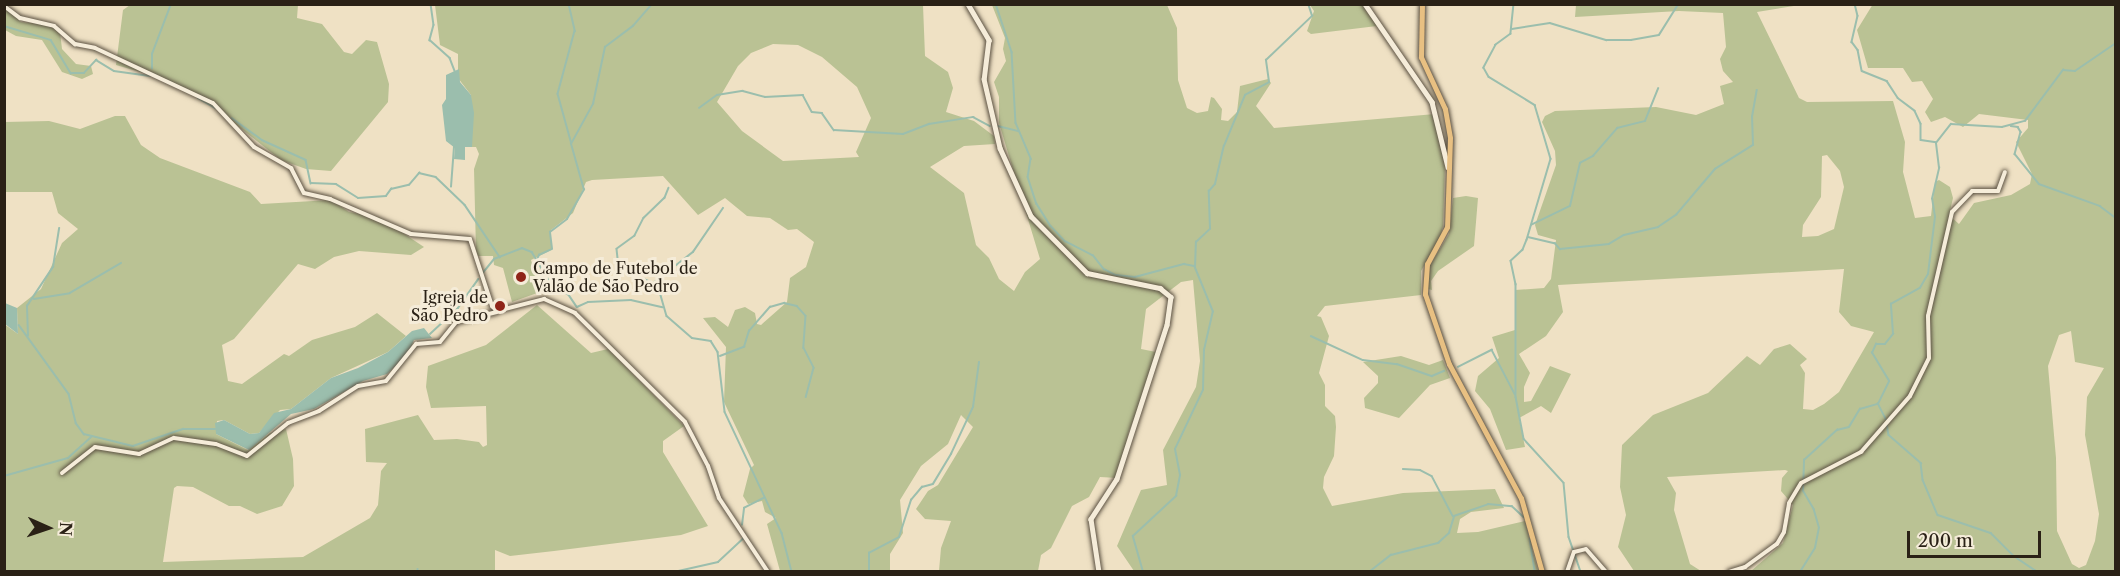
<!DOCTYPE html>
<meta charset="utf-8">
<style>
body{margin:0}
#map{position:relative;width:2120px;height:576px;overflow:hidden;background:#efe1c4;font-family:"Libre Caslon Text",serif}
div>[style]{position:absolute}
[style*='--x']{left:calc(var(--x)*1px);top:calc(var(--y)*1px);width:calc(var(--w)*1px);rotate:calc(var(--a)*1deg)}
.green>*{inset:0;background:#bac294}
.water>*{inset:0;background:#9bbead}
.stream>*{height:1.5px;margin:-0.75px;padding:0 0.75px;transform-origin:0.75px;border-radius:0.75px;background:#9bbead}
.roads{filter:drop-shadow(0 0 2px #5b5142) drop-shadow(0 0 2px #5b5142)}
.minor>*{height:4px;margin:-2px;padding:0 2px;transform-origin:2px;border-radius:2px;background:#f5ecd9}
.tertiary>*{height:4.5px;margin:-2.25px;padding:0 2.25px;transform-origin:2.25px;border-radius:2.25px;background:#f5ecd9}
.primary>*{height:5px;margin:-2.5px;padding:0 2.5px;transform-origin:2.5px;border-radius:2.5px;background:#e8c082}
.dots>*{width:16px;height:16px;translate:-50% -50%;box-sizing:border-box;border:3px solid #f5ecd9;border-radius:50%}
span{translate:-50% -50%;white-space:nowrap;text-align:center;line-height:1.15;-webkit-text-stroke:6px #f5ecd9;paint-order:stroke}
.poi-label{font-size:16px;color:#2a2116}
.left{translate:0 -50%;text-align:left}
.right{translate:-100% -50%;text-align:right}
.frame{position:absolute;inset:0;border:6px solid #2a2116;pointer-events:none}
.north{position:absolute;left:18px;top:498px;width:60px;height:60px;-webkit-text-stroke:4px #f5ecd9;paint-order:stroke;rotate:93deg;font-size:16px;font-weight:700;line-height:24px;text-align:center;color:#2a2116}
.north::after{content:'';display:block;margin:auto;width:21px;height:27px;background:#2a2116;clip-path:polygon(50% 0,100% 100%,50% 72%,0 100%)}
.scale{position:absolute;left:1907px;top:531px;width:134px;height:27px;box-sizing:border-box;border:3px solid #2a2116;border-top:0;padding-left:8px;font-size:18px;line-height:21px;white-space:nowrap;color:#2a2116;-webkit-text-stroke:4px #f5ecd9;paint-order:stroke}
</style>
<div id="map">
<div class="green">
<i style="clip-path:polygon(evenodd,1873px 4px,2115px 5px,2115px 571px,1751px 571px,1783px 543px,1793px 505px,1781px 491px,1782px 478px,1788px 471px,1785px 470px,1667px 477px,1676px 493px,1674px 510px,1690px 564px,1701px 571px,1634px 571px,1618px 547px,1626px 515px,1620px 487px,1622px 445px,1653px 415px,1708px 393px,1747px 356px,1760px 365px,1774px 349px,1790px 344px,1807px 359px,1800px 365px,1805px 373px,1803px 409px,1813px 410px,1824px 404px,1839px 392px,1874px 332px,1851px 326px,1839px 312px,1844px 269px,1558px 285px,1563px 312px,1546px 336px,1519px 354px,1530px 373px,1524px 387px,1524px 402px,1531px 401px,1550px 366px,1571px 374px,1551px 413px,1541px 406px,1519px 418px,1525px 447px,1506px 450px,1490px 409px,1475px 391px,1478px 376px,1499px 358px,1492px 337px,1515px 330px,1515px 290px,1544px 288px,1551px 279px,1556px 240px,1538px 235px,1535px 225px,1556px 165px,1555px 151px,1542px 122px,1545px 116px,1555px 111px,1656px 107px,1696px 115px,1724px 104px,1720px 86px,1733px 82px,1723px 71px,1720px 59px,1726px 47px,1723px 13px,1679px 11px,1575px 17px,1576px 5px,1800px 5px,1757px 12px,1799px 98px,1807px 102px,1893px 101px,1905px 142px,1903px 172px,1915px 218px,1931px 216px,1935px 182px,1939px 180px,1950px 187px,1953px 198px,1949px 215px,1959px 224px,1974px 203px,2011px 195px,2030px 184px,2032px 174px,2016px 142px,2028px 128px,2028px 120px,1979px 114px,1963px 127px,1945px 117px,1931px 122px,1925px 112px,1933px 99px,1922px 81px,1912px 82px,1903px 68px,1868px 68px,1857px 30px,1873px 4px,1827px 155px,1840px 171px,1844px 187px,1834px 229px,1818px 236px,1802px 237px,1803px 225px,1821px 197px,1822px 156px,1827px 155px,1873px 4px,2071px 331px,2075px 362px,2104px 368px,2087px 397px,2085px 435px,2099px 514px,2095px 541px,2086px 565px,2079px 568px,2072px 564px,2057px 531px,2056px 458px,2048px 366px,2059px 335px,2071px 331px)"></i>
<i style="clip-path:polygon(130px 5px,298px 5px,297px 18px,322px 24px,344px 52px,352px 54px,366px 40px,377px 42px,389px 84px,388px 102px,331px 171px,306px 169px,281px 160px,205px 100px,154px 76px,116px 65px,123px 10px)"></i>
<i style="clip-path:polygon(evenodd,435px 5px,923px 5px,925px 56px,948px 72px,953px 88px,946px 112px,974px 121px,994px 136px,995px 144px,964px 146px,930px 167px,964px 193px,976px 245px,989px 258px,999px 279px,1014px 291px,1025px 272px,1040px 259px,999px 123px,999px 97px,994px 82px,1006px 61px,1003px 49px,1005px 38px,992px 5px,1167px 5px,1177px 28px,1178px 80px,1187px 108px,1197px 113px,1208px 111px,1211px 97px,1214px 98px,1222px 109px,1221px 120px,1228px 121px,1237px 112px,1240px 86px,1268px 79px,1271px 83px,1256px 106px,1274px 128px,1435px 114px,1445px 165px,1443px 226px,1440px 239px,1421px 271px,1421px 295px,1325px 306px,1317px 316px,1321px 317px,1329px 336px,1319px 373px,1325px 385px,1325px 406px,1335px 416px,1336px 427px,1334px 456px,1324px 477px,1323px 488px,1332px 506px,1403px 493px,1495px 489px,1504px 508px,1471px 512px,1460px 519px,1457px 533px,1478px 532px,1525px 521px,1538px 571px,1134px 571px,1117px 546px,1141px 490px,1167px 485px,1163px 450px,1196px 387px,1200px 361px,1193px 280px,1181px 282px,1146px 309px,1141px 349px,1161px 353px,1129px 431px,1118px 478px,1100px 477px,1089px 497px,1072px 506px,1051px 548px,1041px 555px,1038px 571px,939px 571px,941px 548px,951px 521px,925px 519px,916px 509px,928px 491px,938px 485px,973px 427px,961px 415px,948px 444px,921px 466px,900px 500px,903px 533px,890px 554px,890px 571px,780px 571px,767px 524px,776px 518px,765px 512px,762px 501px,748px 504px,743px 496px,750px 469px,754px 465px,724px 402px,726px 347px,703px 318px,715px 317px,728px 327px,735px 310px,745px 307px,755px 313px,757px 324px,761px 325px,787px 302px,790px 278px,806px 267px,814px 242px,797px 229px,788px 230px,770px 218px,747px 216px,725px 198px,698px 215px,663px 176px,592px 180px,586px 182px,573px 213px,551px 230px,551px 250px,531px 260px,540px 292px,512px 302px,503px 268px,494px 265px,493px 256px,478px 256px,476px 251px,474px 169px,479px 154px,476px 147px,472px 147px,471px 95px,458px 78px,458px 54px,440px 45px,435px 5px,773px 44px,798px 45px,822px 57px,857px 87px,871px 118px,856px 152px,859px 157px,783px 161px,742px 131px,717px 102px,738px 66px,751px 53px,773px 44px)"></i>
<i style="clip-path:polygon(1310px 5px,1362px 5px,1377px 26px,1311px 34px,1307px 31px,1314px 11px)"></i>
<i style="clip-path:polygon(4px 6px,21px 22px,53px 25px,60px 32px,62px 49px,76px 64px,91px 66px,93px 74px,82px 79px,62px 72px,42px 40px,16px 36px,5px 30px)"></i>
<i style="clip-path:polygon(115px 116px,125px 116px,141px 145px,160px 158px,250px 192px,261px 204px,331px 200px,349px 212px,379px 217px,424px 247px,411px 255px,359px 251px,334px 257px,315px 269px,298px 264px,234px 339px,222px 345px,228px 381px,242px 384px,284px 354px,289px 356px,312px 340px,355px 327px,377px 313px,406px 336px,388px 352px,331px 378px,291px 409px,280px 410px,259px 433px,250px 434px,224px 420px,217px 421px,216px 434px,248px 450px,270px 433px,286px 429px,293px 459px,294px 486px,282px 506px,257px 514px,240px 506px,229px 506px,193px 487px,177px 486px,174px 488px,163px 562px,303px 557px,370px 518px,378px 505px,381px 471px,387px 463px,366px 462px,365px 429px,418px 415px,434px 440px,457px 439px,479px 442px,483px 447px,487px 445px,486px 406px,431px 408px,426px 387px,428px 366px,486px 345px,537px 305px,591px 353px,608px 349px,684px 426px,663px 441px,663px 452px,708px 526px,681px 535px,554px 551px,510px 556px,495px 550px,495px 571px,5px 571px,4px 324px,18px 334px,17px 308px,41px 289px,62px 243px,78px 229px,58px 213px,52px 192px,5px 192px,5px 122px,49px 121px,80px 129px)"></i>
<i style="clip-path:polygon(1466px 196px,1478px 198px,1474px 246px,1438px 271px,1431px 281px,1432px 290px,1428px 289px,1429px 267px,1449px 234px,1453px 198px)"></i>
<i style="clip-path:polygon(1401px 356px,1429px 365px,1443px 360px,1450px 378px,1430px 385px,1399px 418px,1365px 408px,1364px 398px,1378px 383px,1378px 376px,1363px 362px)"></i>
</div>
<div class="water">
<i style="clip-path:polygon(459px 69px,460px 82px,471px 95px,474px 113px,472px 147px,465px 147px,465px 160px,454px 159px,455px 148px,446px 141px,442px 105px,446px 99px,446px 75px)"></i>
<i style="clip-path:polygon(5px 303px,17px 308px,18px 334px,5px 324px)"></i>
<i style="clip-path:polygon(424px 328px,432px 338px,414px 340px,408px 354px,387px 374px,363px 381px,314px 409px,291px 414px,249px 450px,216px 434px,215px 423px,224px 420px,250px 434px,259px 433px,274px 413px,291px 409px,331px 378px,358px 368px,388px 352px,412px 331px)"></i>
</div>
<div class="stream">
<i style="--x:431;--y:4;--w:21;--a:82"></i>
<i style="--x:434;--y:25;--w:16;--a:105"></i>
<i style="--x:430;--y:40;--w:27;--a:42"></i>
<i style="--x:450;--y:58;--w:14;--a:69"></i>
<i style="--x:569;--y:4;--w:28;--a:77"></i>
<i style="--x:575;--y:31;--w:65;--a:105.1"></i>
<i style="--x:558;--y:94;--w:49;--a:74.5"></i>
<i style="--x:996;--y:4;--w:51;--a:71.6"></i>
<i style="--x:1012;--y:52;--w:71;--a:86.8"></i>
<i style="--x:1016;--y:123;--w:39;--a:67"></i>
<i style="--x:1031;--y:159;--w:18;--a:99"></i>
<i style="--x:1028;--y:177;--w:28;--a:72"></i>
<i style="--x:1037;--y:204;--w:26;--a:58"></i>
<i style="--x:1051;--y:226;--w:21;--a:47"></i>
<i style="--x:1065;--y:241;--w:31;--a:27"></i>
<i style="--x:1093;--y:255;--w:18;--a:52"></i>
<i style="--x:1104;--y:269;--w:13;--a:27"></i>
<i style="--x:1116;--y:275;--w:19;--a:6"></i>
<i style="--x:1135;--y:277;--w:51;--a:-14.9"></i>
<i style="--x:1184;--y:264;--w:10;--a:11"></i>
<i style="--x:1514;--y:4;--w:30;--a:96"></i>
<i style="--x:1511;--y:34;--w:19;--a:144"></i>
<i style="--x:1496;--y:45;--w:26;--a:118"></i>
<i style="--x:1484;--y:68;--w:10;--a:61"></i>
<i style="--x:1489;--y:77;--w:54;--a:31.3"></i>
<i style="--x:1535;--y:105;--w:56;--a:73.5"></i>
<i style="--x:1551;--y:159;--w:84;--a:106.5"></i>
<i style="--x:1527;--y:240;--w:11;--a:112"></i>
<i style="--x:1523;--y:250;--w:16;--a:137"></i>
<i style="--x:1511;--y:261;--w:24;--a:78"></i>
<i style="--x:1516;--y:284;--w:113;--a:90"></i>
<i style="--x:1516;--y:397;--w:43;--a:79.2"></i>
<i style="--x:1524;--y:439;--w:59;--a:47.7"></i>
<i style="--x:1564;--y:483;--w:54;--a:84.7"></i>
<i style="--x:1569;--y:537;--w:37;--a:71"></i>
<i style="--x:1855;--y:4;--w:12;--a:76"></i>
<i style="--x:1858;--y:16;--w:27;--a:103"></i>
<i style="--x:1852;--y:42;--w:10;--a:53"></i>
<i style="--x:1858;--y:50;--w:21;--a:79"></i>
<i style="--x:1862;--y:71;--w:27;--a:22"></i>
<i style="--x:1887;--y:81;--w:20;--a:57"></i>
<i style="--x:1898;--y:98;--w:21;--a:37"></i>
<i style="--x:1915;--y:111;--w:14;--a:65"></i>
<i style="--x:1921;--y:124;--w:16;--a:90"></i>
<i style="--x:1921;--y:140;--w:15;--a:8"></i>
<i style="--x:4;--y:26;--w:49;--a:16.6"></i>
<i style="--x:51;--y:40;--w:39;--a:59"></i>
<i style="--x:71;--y:73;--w:13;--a:0"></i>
<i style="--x:84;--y:73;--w:18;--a:-47"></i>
<i style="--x:96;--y:60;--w:21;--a:31"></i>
<i style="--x:114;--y:71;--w:36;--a:8"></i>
<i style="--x:2116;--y:27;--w:9;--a:90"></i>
<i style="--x:1512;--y:29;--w:38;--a:-9"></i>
<i style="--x:1550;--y:23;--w:59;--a:16.9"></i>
<i style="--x:1606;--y:40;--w:25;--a:0"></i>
<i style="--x:1631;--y:40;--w:28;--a:-10"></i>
<i style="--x:1659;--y:35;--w:36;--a:-58"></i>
<i style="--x:152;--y:69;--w:15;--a:-90"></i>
<i style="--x:152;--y:54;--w:53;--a:-69.2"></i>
<i style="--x:198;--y:98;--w:20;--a:30"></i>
<i style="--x:699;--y:108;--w:22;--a:-36"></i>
<i style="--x:717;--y:95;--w:26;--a:-9"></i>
<i style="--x:743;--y:91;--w:23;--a:15"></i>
<i style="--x:765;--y:97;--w:38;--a:-3"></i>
<i style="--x:803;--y:95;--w:19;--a:62"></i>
<i style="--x:812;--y:112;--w:10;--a:6"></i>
<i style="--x:822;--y:113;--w:21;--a:55"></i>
<i style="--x:834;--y:130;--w:69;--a:3.3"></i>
<i style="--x:903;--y:134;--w:28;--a:-21"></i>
<i style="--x:929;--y:124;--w:45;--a:-9"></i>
<i style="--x:973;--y:117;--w:19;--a:28"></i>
<i style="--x:232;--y:118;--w:37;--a:36"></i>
<i style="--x:262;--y:140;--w:48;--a:24.4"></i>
<i style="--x:306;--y:160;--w:24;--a:78"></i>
<i style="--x:311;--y:183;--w:25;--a:2"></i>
<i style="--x:336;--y:184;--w:26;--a:32"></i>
<i style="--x:358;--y:198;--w:28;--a:-4"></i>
<i style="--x:386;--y:196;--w:9;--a:-54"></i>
<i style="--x:391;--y:189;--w:18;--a:-13"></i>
<i style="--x:409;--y:185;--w:16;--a:-50"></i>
<i style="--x:419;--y:173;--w:17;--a:13"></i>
<i style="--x:436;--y:177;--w:40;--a:44"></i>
<i style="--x:465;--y:205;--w:63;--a:56.1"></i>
<i style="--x:998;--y:126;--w:21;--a:14"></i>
<i style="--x:2011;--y:126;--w:7;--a:8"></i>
<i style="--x:2018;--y:127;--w:6;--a:59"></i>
<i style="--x:2021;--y:132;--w:23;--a:105"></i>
<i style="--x:2015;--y:154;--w:38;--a:51"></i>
<i style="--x:2039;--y:184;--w:65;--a:19.8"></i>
<i style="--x:2100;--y:206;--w:20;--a:37"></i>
<i style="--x:451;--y:187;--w:40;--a:-85.7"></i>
<i style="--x:669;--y:188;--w:11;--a:112"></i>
<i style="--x:665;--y:198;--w:29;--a:136"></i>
<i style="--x:644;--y:218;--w:20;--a:117"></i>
<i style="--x:635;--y:236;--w:22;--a:144"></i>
<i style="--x:617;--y:249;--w:20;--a:84"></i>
<i style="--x:619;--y:269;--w:35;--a:22"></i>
<i style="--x:651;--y:282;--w:13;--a:48"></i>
<i style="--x:660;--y:292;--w:25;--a:74"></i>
<i style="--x:667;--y:316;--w:33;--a:41"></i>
<i style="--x:692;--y:338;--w:19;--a:9"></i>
<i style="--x:711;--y:341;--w:13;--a:58"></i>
<i style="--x:718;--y:352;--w:60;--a:83.3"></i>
<i style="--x:725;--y:412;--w:134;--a:64.8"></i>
<i style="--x:782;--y:533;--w:40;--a:75.6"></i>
<i style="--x:1531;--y:225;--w:43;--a:-26"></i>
<i style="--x:1570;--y:206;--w:44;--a:-76.9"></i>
<i style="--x:1580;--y:163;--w:15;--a:-28"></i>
<i style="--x:1593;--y:156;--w:37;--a:-49"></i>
<i style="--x:1617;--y:128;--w:29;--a:-14"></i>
<i style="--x:1645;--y:121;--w:35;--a:-68"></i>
<i style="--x:1528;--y:237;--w:28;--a:13"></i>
<i style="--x:1555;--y:243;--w:8;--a:50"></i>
<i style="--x:1560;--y:249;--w:49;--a:-5.8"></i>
<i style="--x:1609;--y:244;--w:17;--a:-31"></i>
<i style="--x:1624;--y:235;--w:35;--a:-13"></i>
<i style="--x:1658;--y:227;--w:22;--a:-34"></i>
<i style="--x:1676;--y:215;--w:60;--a:-49.7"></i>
<i style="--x:1715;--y:169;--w:45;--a:-32.3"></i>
<i style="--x:1753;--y:145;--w:28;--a:-92"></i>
<i style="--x:1752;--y:117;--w:27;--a:-80"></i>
<i style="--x:536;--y:261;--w:7;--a:-63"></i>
<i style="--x:539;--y:255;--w:14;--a:-25"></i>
<i style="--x:552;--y:249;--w:17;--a:-97"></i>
<i style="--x:550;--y:232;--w:21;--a:-37"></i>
<i style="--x:567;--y:219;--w:34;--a:-60"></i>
<i style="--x:584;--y:190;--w:48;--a:-105.8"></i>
<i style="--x:571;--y:144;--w:46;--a:-61.2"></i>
<i style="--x:593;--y:104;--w:58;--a:-78.1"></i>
<i style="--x:605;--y:47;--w:35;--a:-37"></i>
<i style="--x:633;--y:26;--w:29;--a:-49"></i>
<i style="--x:482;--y:274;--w:19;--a:-51"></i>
<i style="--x:494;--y:259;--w:30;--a:-21"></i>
<i style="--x:522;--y:248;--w:11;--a:22"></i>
<i style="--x:532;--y:252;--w:37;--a:59"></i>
<i style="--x:551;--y:284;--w:21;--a:31"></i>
<i style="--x:569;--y:295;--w:14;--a:56"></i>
<i style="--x:577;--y:307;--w:12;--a:-24"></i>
<i style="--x:588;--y:302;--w:43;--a:-2.7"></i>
<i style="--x:631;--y:300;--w:32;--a:13"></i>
<i style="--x:652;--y:284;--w:52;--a:-38"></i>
<i style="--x:693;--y:252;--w:53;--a:-55.7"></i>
<i style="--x:34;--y:299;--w:36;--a:-9"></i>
<i style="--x:70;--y:293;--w:59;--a:-30.5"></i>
<i style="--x:19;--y:325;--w:85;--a:54.1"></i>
<i style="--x:69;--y:394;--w:30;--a:76"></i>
<i style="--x:76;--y:423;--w:14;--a:54"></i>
<i style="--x:84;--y:434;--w:50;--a:13.8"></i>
<i style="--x:133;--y:446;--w:53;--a:-18.8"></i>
<i style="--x:183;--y:429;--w:32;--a:0"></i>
<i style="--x:430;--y:334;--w:38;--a:-43"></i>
<i style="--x:458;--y:308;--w:35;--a:-55"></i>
<i style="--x:28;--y:336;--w:30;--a:-92"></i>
<i style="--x:27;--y:306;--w:47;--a:-56.3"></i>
<i style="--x:53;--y:267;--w:39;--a:-81"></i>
<i style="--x:1311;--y:336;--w:57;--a:24.8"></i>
<i style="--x:1363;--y:360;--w:34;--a:7"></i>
<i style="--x:1397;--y:364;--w:37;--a:19"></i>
<i style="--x:1432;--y:376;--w:13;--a:-23"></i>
<i style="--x:720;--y:356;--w:26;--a:-21"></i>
<i style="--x:744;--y:347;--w:17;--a:-73"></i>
<i style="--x:749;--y:331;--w:32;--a:-49"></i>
<i style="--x:770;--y:307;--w:15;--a:-16"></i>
<i style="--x:784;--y:303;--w:13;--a:13"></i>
<i style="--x:797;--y:306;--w:13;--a:48"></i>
<i style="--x:806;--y:316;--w:32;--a:94"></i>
<i style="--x:804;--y:348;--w:22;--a:63"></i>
<i style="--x:814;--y:368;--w:30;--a:105"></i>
<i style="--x:1458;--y:367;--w:38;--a:-27"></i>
<i style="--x:1492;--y:350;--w:50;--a:62.4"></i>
<i style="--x:1886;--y:420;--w:18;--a:-117"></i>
<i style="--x:1878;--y:404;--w:25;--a:-64"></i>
<i style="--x:1889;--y:381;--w:33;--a:-121"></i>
<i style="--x:1872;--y:353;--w:10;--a:-66"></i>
<i style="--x:1876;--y:344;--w:9;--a:0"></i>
<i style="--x:1885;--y:344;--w:13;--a:-51"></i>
<i style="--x:1893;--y:334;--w:30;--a:-94"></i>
<i style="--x:1891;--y:304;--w:33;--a:-29"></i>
<i style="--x:1920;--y:288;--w:16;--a:-60"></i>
<i style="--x:1928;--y:274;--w:57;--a:-83"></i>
<i style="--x:1935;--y:217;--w:18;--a:-99"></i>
<i style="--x:1932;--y:199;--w:32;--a:-77"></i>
<i style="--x:1939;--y:168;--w:25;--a:-97"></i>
<i style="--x:1936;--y:143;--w:24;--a:-52"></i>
<i style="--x:1951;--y:124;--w:51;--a:3.4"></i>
<i style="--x:2002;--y:127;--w:24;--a:-15"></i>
<i style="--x:2025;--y:121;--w:64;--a:-53.3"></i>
<i style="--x:2063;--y:70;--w:12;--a:5"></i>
<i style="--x:2075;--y:71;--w:50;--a:-34.3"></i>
<i style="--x:1887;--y:424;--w:11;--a:80"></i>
<i style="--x:1889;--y:435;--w:43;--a:41.2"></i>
<i style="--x:1921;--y:463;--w:17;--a:83"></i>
<i style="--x:1923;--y:480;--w:38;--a:67"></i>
<i style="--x:1938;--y:515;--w:56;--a:18.8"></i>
<i style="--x:1991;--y:533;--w:33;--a:45"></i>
<i style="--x:2014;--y:556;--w:29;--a:34"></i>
<i style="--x:1403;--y:469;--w:17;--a:3"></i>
<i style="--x:1420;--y:470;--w:13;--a:27"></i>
<i style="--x:1432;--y:476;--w:45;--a:62.3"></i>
<i style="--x:4;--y:476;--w:66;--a:-15.7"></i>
<i style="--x:68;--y:458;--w:31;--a:-42"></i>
<i style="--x:1454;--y:516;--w:36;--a:-19"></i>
<i style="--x:1488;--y:504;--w:24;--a:5"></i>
<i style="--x:1512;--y:506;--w:16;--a:43"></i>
<i style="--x:742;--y:525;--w:17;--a:-83"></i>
<i style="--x:744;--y:508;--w:22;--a:-27"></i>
<i style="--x:1530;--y:539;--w:33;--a:81"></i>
<i style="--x:418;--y:569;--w:3;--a:90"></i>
<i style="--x:674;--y:572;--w:45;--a:-12.8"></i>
<i style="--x:718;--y:562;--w:34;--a:-43"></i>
<i style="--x:869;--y:572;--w:19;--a:-90"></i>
<i style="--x:869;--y:553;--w:34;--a:-28"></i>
<i style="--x:899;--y:537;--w:39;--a:-72"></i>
<i style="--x:911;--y:500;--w:17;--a:-50"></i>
<i style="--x:922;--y:487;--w:11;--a:-15"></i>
<i style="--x:933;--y:484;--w:35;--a:-59"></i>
<i style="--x:951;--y:454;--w:52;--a:-64.9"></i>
<i style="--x:973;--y:407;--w:45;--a:-82.4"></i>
<i style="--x:1143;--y:572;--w:37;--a:-106"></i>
<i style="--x:1133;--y:536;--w:59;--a:-42.9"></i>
<i style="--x:1176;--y:496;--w:21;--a:-79"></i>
<i style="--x:1180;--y:475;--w:26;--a:-101"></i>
<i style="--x:1175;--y:449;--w:65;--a:-64.6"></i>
<i style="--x:1203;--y:390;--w:40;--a:-88.6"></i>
<i style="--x:1204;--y:350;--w:39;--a:-77"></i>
<i style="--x:1213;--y:312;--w:48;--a:-112.2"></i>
<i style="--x:1195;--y:268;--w:26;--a:-88"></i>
<i style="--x:1196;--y:242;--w:19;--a:-43"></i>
<i style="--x:1210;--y:229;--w:38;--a:-92"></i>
<i style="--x:1209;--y:191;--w:9;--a:-49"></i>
<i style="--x:1215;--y:184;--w:39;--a:-77"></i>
<i style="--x:1224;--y:146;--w:55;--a:-67.6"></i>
<i style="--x:1245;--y:95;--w:27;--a:-28"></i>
<i style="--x:1269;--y:82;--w:22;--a:-98"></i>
<i style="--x:1266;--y:60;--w:64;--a:-43.7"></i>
<i style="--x:1312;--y:16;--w:13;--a:-108"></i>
<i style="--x:1369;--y:572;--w:28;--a:-38"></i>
<i style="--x:1391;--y:555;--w:49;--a:-14.3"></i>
<i style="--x:1438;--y:543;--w:15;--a:-42"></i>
<i style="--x:1449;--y:533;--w:17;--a:-73"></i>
<i style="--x:1800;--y:572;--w:28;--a:-58"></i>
<i style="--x:1815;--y:548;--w:20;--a:-79"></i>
<i style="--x:1819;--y:528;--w:19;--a:-106"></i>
<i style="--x:1814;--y:510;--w:22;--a:-120"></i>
<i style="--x:1803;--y:491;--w:31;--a:-88"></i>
<i style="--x:1804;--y:460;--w:45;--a:-42.3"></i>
<i style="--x:1837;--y:430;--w:12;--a:-14"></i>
<i style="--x:1849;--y:427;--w:21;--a:-59"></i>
<i style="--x:1860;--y:409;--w:18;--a:-16"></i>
</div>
<div class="roads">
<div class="minor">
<i style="--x:4;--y:6;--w:20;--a:37"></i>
<i style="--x:20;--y:18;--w:35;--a:13"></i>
<i style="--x:54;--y:26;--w:28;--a:41"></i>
<i style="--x:75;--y:44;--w:20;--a:11"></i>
<i style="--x:95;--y:48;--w:130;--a:25"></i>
<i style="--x:213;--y:103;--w:60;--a:47"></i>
<i style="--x:254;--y:147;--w:43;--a:29.6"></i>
<i style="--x:291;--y:168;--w:28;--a:63"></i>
<i style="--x:304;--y:193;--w:27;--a:13"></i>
<i style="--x:330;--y:199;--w:88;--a:23.4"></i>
<i style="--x:411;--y:234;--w:59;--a:4.8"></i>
<i style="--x:470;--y:239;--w:71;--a:71.8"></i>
<i style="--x:492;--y:306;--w:7;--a:45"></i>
<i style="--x:497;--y:311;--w:49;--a:-14.3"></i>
<i style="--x:544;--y:299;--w:34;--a:24"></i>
<i style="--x:575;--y:313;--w:155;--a:44.7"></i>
<i style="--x:685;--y:422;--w:50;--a:62.4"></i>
<i style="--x:708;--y:466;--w:34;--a:71"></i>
<i style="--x:719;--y:498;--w:89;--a:56.5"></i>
<i style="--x:62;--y:473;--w:42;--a:-38.2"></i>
<i style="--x:95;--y:447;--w:45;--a:9"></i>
<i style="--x:139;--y:454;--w:38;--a:-25"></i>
<i style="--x:174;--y:438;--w:42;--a:8.1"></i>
<i style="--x:216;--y:444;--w:33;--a:21"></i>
<i style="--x:247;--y:456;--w:53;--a:-38.8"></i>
<i style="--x:288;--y:423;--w:33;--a:-21"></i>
<i style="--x:319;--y:411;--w:46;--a:-32.7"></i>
<i style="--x:358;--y:386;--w:28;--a:-10"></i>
<i style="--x:386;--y:381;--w:48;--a:-51"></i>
<i style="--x:416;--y:344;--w:24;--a:-5"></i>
<i style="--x:440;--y:342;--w:26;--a:-51"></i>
<i style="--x:456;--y:322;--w:42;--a:-13.7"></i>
<i style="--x:1567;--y:572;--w:21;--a:-71"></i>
<i style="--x:1574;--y:552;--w:12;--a:-14"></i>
<i style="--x:1586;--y:549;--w:30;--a:49"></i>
<i style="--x:1729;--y:572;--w:17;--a:-17"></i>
<i style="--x:1745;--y:567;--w:39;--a:-36"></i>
<i style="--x:1777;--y:544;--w:14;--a:-60"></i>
<i style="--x:1784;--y:532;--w:29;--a:-80"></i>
<i style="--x:1789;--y:503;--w:23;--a:-59"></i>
<i style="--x:1801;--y:483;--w:68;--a:-27.3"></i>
<i style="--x:1861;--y:452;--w:74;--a:-48.8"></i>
<i style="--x:1910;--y:396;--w:42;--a:-63.4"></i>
<i style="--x:1929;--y:358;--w:42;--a:-91.4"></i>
<i style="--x:1928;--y:316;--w:107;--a:-77"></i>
<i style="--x:1952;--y:212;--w:29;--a:-46"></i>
<i style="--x:1972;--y:191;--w:26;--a:0"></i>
<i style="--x:1998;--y:191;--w:20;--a:-70"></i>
</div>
<div class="tertiary">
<i style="--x:968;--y:4;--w:42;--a:59.7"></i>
<i style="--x:989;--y:40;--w:39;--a:97"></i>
<i style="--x:984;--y:79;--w:71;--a:76.9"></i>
<i style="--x:1000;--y:148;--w:75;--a:65.5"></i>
<i style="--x:1031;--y:216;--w:80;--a:45.5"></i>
<i style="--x:1087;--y:273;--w:75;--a:11.6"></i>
<i style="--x:1160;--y:288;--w:14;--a:39"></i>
<i style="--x:1171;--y:297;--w:28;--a:98"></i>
<i style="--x:1167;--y:325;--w:162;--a:108"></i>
<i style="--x:1117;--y:479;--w:48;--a:123"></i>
<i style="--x:1091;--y:519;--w:54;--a:81.4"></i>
<i style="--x:1365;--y:4;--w:119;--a:55.6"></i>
<i style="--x:1432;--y:102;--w:67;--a:76.2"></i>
</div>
<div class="primary">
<i style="--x:1422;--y:4;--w:53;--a:91.1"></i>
<i style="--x:1421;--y:57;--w:57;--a:65.2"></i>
<i style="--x:1445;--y:109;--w:29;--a:80"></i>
<i style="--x:1450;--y:138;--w:89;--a:91.9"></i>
<i style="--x:1447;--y:227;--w:42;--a:118.4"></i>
<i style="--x:1427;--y:264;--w:30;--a:94"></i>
<i style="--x:1425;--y:294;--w:74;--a:71.1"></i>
<i style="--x:1449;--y:364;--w:152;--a:61.8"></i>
<i style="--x:1521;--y:498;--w:77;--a:74.2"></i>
</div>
</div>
<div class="dots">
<i style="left:521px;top:277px;background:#8f2418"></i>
<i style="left:500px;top:306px;background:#8f2418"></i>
</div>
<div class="poi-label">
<span class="left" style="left:533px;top:277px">Campo de Futebol de<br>Valão de São Pedro</span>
<span class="right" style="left:488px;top:306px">Igreja de<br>São Pedro</span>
</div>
<div class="frame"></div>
<div class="north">N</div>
<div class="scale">200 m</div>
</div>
